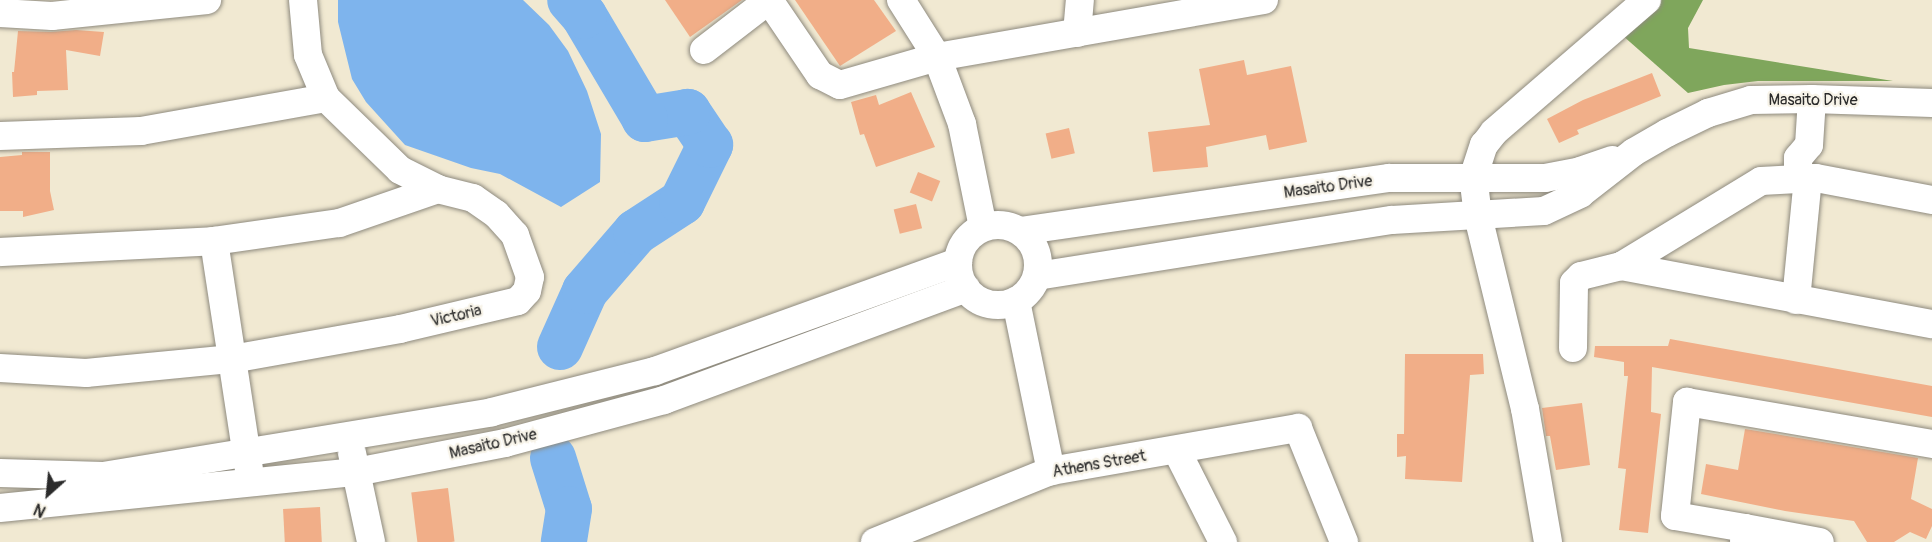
<!DOCTYPE html>
<style>
body{margin:0}
#map{position:relative;width:1932px;height:542px;overflow:hidden;background:#f1e9d2;font-family:Pangolin,sans-serif}
div>[style]{position:absolute}
[style*='--x']{left:calc(var(--x)*1px);top:calc(var(--y)*1px);width:calc(var(--w)*1px);rotate:calc(var(--a)*1deg)}
.forest>*{inset:0;background:#7fa65c}
.water>*{inset:0;background:#7eb4ed}
.river>*{height:46px;margin:-23px;padding:0 23px;transform-origin:23px;border-radius:23px;background:#7eb4ed}
.building>*{inset:0;background:#f1ae88;transform-origin:0 0}
.roads{filter:drop-shadow(0 0 2px #8e8a7e) drop-shadow(0 0 2px #8e8a7e)}
.minor>*{height:28px;margin:-14px;padding:0 14px;transform-origin:14px;border-radius:14px;background:#fff}
.minor>.ring{margin:-14px;padding:0;box-sizing:content-box;background:none;border:28px solid #fff;border-radius:50%}
span{translate:-50% -50%;white-space:nowrap;text-align:center;line-height:1.15;-webkit-text-stroke:4.5px #f7f3e8;paint-order:stroke}
.street-label{font-size:16px;color:#2b2b2b}
.north{position:absolute;left:18px;top:464px;width:60px;height:60px;-webkit-text-stroke:4px #f7f3e8;paint-order:stroke;rotate:207deg;font-size:16px;font-weight:700;line-height:24px;text-align:center;color:#2b2b2b}
.north::after{content:'';display:block;margin:auto;width:21px;height:27px;background:#2b2b2b;clip-path:polygon(50% 0,100% 100%,50% 72%,0 100%)}
</style>
<div id="map">
<div class="forest">
<i style="clip-path:polygon(1661px 0,1703px 0,1688px 28px,1689px 48px,1893px 81px,1758px 81px,1724px 85px,1688px 93px,1622px 35px)"></i>
</div>
<div class="water">
<i style="clip-path:polygon(338px 0,523px 0,549px 25px,568px 51px,587px 91px,601px 134px,600px 182px,561px 207px,500px 174px,471px 168px,405px 145px,366px 102px,352px 79px,338px 22px)"></i>
</div>
<div class="river">
<i style="--x:560;--y:347;--w:61;--a:-65.9"></i>
<i style="--x:585;--y:291;--w:78;--a:-49.2"></i>
<i style="--x:636;--y:232;--w:55;--a:-33.1"></i>
<i style="--x:682;--y:202;--w:64;--a:-63.8"></i>
<i style="--x:710;--y:145;--w:40;--a:-124"></i>
<i style="--x:688;--y:112;--w:44;--a:170.8"></i>
<i style="--x:645;--y:119;--w:120;--a:-120.6"></i>
<i style="--x:584;--y:16;--w:21;--a:-131"></i>
<i style="--x:553;--y:458;--w:53;--a:72.6"></i>
<i style="--x:569;--y:509;--w:33;--a:99"></i>
</div>
<div class="building">
<i style="clip-path:polygon(665px 0,742px 0,690px 37px)"></i>
<i style="clip-path:polygon(795px 0,874px 0,896px 31px,840px 66px)"></i>
<i style="clip-path:polygon(76px 30px,104px 32px,100px 56px,66px 50px,68px 90px,37px 91px,37px 95px,13px 97px,12px 72px,14px 72px,18px 31px,51px 32px)"></i>
<i style="clip-path:polygon(1244px 60px,1247px 75px,1291px 66px,1307px 142px,1269px 150px,1266px 135px,1206px 147px,1208px 167px,1153px 172px,1148px 132px,1210px 125px,1199px 69px)"></i>
<i style="clip-path:polygon(1652px 73px,1661px 96px,1577px 130px,1579px 134px,1559px 143px,1547px 119px,1583px 100px)"></i>
<i style="clip-path:polygon(911px 92px,935px 147px,876px 167px,864px 134px,860px 135px,851px 102px,876px 95px,879px 105px)"></i>
<i style="left:1069px;top:128px;width:26px;height:24px;rotate:77deg"></i>
<i style="clip-path:polygon(22px 152px,50px 152px,50px 191px,54px 210px,23px 217px,23px 211px,0 211px,0 157px,22px 155px)"></i>
<i style="left:918px;top:172px;width:24px;height:22px;rotate:22deg"></i>
<i style="left:916px;top:204px;width:25px;height:23px;rotate:76deg"></i>
<i style="clip-path:polygon(1670px 339px,1932px 386px,1932px 417px,1652px 367px,1651px 412px,1661px 414px,1648px 533px,1619px 530px,1626px 469px,1618px 468px,1628px 376px,1624px 376px,1624px 362px,1594px 357px,1595px 346px,1668px 346px)"></i>
<i style="clip-path:polygon(1405px 354px,1483px 354px,1484px 374px,1470px 375px,1462px 482px,1405px 479px,1406px 456px,1397px 457px,1397px 434px,1404px 434px)"></i>
<i style="clip-path:polygon(1582px 403px,1590px 465px,1556px 470px,1550px 436px,1546px 436px,1542px 408px)"></i>
<i style="clip-path:polygon(1745px 429px,1918px 458px,1911px 499px,1932px 509px,1932px 526px,1926px 539px,1910px 532px,1894px 542px,1867px 542px,1854px 521px,1785px 511px,1701px 494px,1706px 464px,1738px 470px)"></i>
<i style="left:448px;top:488px;width:54px;height:37px;rotate:83deg"></i>
<i style="left:320px;top:507px;width:35px;height:37px;rotate:87deg"></i>
</div>
<div class="roads">
<div class="minor">
<i style="--x:303;--y:0;--w:55;--a:84.8"></i>
<i style="--x:308;--y:55;--w:47;--a:67.3"></i>
<i style="--x:769;--y:0;--w:91;--a:55.8"></i>
<i style="--x:820;--y:75;--w:22;--a:27"></i>
<i style="--x:840;--y:85;--w:101;--a:-16.1"></i>
<i style="--x:937;--y:57;--w:332;--a:-9.9"></i>
<i style="--x:901;--y:0;--w:67;--a:57.7"></i>
<i style="--x:937;--y:57;--w:72;--a:69.5"></i>
<i style="--x:962;--y:124;--w:105;--a:78.5"></i>
<i style="--x:0;--y:13;--w:52;--a:3.3"></i>
<i style="--x:52;--y:16;--w:156;--a:-5.9"></i>
<i style="--x:1077;--y:33;--w:33;--a:-85"></i>
<i style="--x:704;--y:50;--w:82;--a:-37.6"></i>
<i style="--x:0;--y:136;--w:141;--a:-2"></i>
<i style="--x:141;--y:131;--w:188;--a:-10.1"></i>
<i style="--x:326;--y:98;--w:103;--a:44.2"></i>
<i style="--x:400;--y:170;--w:42;--a:26.6"></i>
<i style="--x:1798;--y:178;--w:20;--a:-90"></i>
<i style="--x:1798;--y:158;--w:17;--a:-50"></i>
<i style="--x:1809;--y:145;--w:46;--a:-86.3"></i>
<i style="--x:1932;--y:200;--w:118;--a:-169.3"></i>
<i style="--x:1816;--y:178;--w:55;--a:176.9"></i>
<i style="--x:1761;--y:181;--w:164;--a:148.7"></i>
<i style="--x:1621;--y:266;--w:316;--a:10.6"></i>
<i class="ring" style="left:958px;top:225px;width:52px;height:52px"></i>
<i style="--x:1020;--y:231;--w:373;--a:-8.2"></i>
<i style="--x:1389;--y:178;--w:156;--a:0"></i>
<i style="--x:1545;--y:178;--w:36;--a:-11"></i>
<i style="--x:1580;--y:171;--w:34;--a:-19"></i>
<i style="--x:0;--y:252;--w:214;--a:-2.9"></i>
<i style="--x:214;--y:241;--w:231;--a:81.3"></i>
<i style="--x:1037;--y:276;--w:359;--a:-9"></i>
<i style="--x:1392;--y:220;--w:152;--a:-3.4"></i>
<i style="--x:1544;--y:211;--w:40;--a:-25"></i>
<i style="--x:1580;--y:194;--w:68;--a:-37.9"></i>
<i style="--x:1634;--y:152;--w:38;--a:-30"></i>
<i style="--x:1667;--y:133;--w:46;--a:-26"></i>
<i style="--x:1708;--y:113;--w:45;--a:-16.8"></i>
<i style="--x:1751;--y:100;--w:61;--a:-0.9"></i>
<i style="--x:1812;--y:99;--w:120;--a:1.9"></i>
<i style="--x:1796;--y:300;--w:123;--a:-84.4"></i>
<i style="--x:1016;--y:301;--w:174;--a:78.4"></i>
<i style="--x:1573;--y:348;--w:65;--a:-89.1"></i>
<i style="--x:1574;--y:283;--w:10;--a:-45"></i>
<i style="--x:1581;--y:276;--w:41;--a:-14"></i>
<i style="--x:0;--y:368;--w:86;--a:3.3"></i>
<i style="--x:86;--y:373;--w:147;--a:-5.5"></i>
<i style="--x:232;--y:359;--w:171;--a:-10.1"></i>
<i style="--x:400;--y:329;--w:121;--a:-13.3"></i>
<i style="--x:518;--y:301;--w:13;--a:-48"></i>
<i style="--x:527;--y:291;--w:14;--a:-78"></i>
<i style="--x:530;--y:277;--w:45;--a:-109.7"></i>
<i style="--x:515;--y:235;--w:28;--a:-132"></i>
<i style="--x:496;--y:214;--w:28;--a:-145"></i>
<i style="--x:473;--y:198;--w:36;--a:-166"></i>
<i style="--x:438;--y:189;--w:105;--a:161"></i>
<i style="--x:339;--y:223;--w:126;--a:171.8"></i>
<i style="--x:1177;--y:451;--w:102;--a:63.2"></i>
<i style="--x:352;--y:453;--w:91;--a:77.9"></i>
<i style="--x:0;--y:473;--w:103;--a:1.7"></i>
<i style="--x:103;--y:476;--w:394;--a:-9.3"></i>
<i style="--x:492;--y:412;--w:168;--a:-14.1"></i>
<i style="--x:655;--y:371;--w:322;--a:-19.8"></i>
<i style="--x:0;--y:508;--w:358;--a:-5.8"></i>
<i style="--x:356;--y:472;--w:152;--a:-11"></i>
<i style="--x:505;--y:443;--w:165;--a:-15.1"></i>
<i style="--x:664;--y:400;--w:322;--a:-20.3"></i>
<i style="--x:1745;--y:528;--w:71;--a:-170.3"></i>
<i style="--x:1675;--y:516;--w:115;--a:-84"></i>
<i style="--x:1687;--y:402;--w:249;--a:9.7"></i>
<i style="--x:875;--y:542;--w:190;--a:-22"></i>
<i style="--x:1051;--y:471;--w:251;--a:-9.9"></i>
<i style="--x:1298;--y:428;--w:123;--a:68"></i>
<i style="--x:1548;--y:542;--w:135;--a:-99.8"></i>
<i style="--x:1525;--y:409;--w:199;--a:-103.7"></i>
<i style="--x:1478;--y:216;--w:38;--a:-97"></i>
<i style="--x:1473;--y:178;--w:35;--a:-72"></i>
<i style="--x:1484;--y:145;--w:16;--a:-52"></i>
<i style="--x:1494;--y:132;--w:202;--a:-40.8"></i>
<i style="--x:1744;--y:542;--w:14;--a:-86"></i>
<i style="--x:1745;--y:528;--w:76;--a:10.6"></i>
</div>
</div>
<div class="street-label">
<span style="left:1813px;top:100px">Masaito Drive</span>
<span style="left:1328px;top:187px;rotate:-8deg">Masaito Drive</span>
<span style="left:456px;top:316px;rotate:-13deg">Victoria</span>
<span style="left:493px;top:444px;rotate:-13deg">Masaito Drive</span>
<span style="left:1099px;top:464px;rotate:-10deg">Athens Street</span>
</div>
<div class="north">N</div>
</div>
